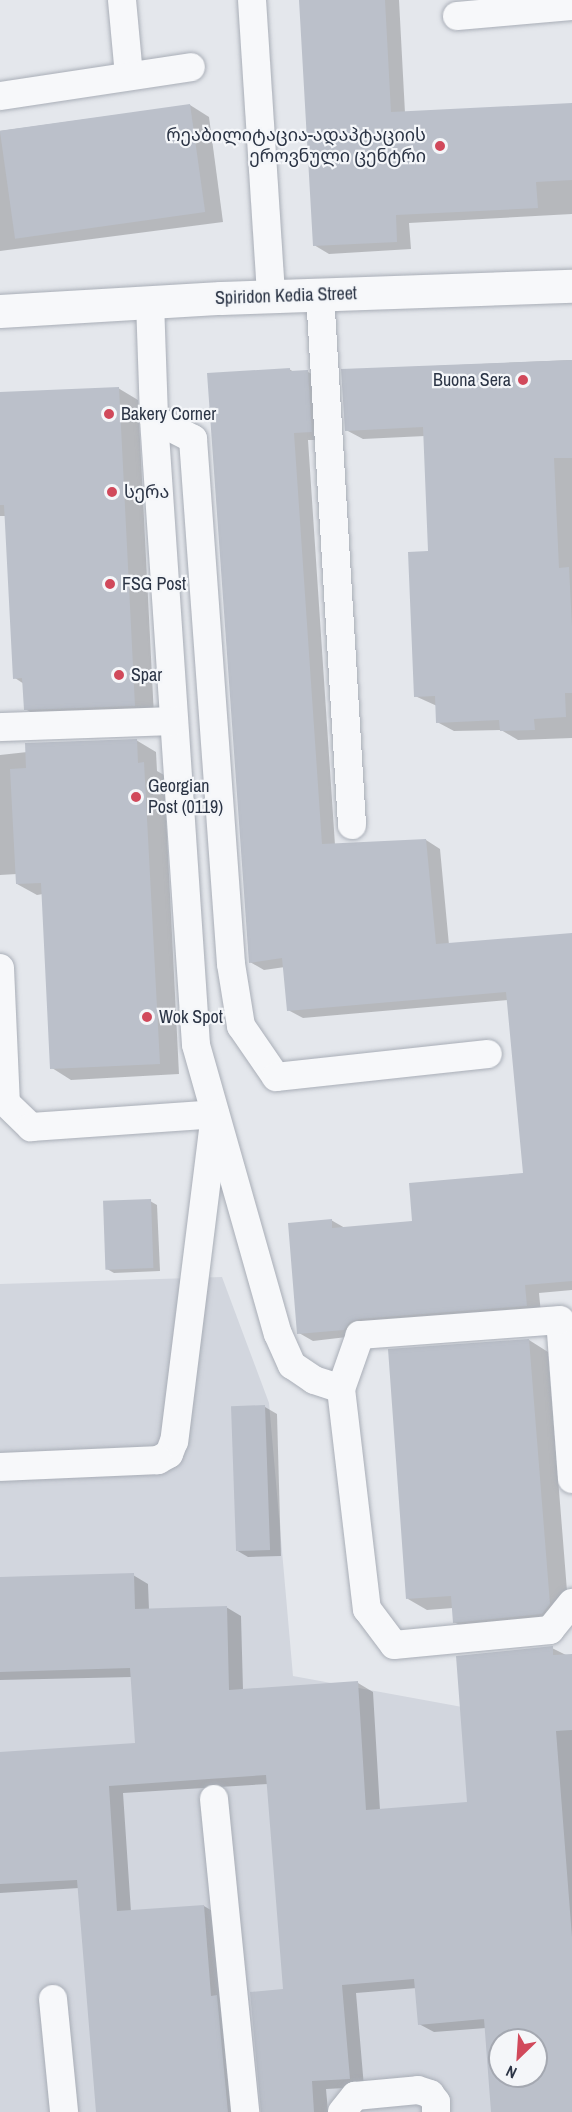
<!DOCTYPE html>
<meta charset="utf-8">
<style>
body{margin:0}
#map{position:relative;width:572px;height:2112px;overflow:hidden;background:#e4e7ec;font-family:"Archivo Narrow","Noto Sans Georgian",sans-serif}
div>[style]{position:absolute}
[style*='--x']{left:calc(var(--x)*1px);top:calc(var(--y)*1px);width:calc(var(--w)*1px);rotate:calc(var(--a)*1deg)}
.built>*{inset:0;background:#d2d6de}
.shadow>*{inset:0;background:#0003}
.building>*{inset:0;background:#bbc0ca;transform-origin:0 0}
.roads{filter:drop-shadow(0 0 2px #a9aeb7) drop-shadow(0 0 2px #a9aeb7)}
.lane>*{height:28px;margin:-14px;padding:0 14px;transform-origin:14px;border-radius:14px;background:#f7f8fa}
.street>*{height:33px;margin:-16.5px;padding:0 16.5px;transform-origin:16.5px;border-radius:16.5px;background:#f7f8fa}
.dots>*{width:16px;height:16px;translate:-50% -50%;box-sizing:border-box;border:3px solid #f4f6f9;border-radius:50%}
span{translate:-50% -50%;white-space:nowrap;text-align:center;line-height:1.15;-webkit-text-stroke:4.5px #f4f6f9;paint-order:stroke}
.poi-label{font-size:18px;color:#2b3445}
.right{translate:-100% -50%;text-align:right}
.left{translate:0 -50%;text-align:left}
.street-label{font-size:18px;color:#2b3445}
.north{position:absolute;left:488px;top:2028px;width:60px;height:60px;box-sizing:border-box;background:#f4f6f9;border:2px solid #a4a8b1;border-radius:50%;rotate:205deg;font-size:16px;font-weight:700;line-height:24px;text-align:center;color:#2b3445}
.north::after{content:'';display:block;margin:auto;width:21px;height:27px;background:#d1495b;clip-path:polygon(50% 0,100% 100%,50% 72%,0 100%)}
</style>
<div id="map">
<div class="built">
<i style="clip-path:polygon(evenodd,222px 1277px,269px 1403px,293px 1676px,572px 1727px,572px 2112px,0 2112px,0 1284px,222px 1277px,500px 2040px,536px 2040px,536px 2076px,500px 2076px,500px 2040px)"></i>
</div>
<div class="shadow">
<i style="clip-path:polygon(301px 0,399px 0,405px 113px,572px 104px,572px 214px,409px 223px,411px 249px,329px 254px,314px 245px)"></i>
<i style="clip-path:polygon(190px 105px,209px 117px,223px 222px,0 251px,0 131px)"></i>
<i style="clip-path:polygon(572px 360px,572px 738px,518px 740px,501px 730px,454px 731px,437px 722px,437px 706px,415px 696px,430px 553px,425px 436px,363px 439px,346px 430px,343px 370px)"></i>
<i style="clip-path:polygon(289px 369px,294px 372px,308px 372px,322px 380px,326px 440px,308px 440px,335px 845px,426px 840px,440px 849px,449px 945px,572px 935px,572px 1290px,539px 1293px,541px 1314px,313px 1341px,299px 1333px,331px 1220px,345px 1228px,414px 1222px,524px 1175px,508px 1000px,303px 1018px,288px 1010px,285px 967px,264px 970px,250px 962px)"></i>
<i style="clip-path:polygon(118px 388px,138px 400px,154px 716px,45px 720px,25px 709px,24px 684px,15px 678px,6px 516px,0 516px,0 394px)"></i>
<i style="clip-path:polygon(136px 740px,156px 752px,157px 771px,164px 775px,179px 1074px,71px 1080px,52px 1068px,43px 894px,37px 895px,17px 884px,17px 874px,0 875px,0 755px)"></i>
<i style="clip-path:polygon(150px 1201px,157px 1205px,160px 1271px,114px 1273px,107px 1269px)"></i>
<i style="clip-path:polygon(529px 1340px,548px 1352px,569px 1616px,474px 1633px,454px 1622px,453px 1608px,427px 1610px,408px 1599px)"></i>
<i style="clip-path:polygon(265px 1407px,277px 1414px,281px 1556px,248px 1557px,236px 1550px)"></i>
<i style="clip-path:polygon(evenodd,133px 1575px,148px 1584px,149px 1610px,226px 1607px,241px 1616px,243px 1690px,358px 1683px,373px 1692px,380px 1810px,469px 1804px,552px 1648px,566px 1655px,572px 1655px,572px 2112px,493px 2112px,486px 2028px,434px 2032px,419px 2024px,417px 1988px,356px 1993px,364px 2087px,326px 2089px,328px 2112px,262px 2112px,285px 1990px,268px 1784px,123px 1793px,131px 1912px,204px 1906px,219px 1915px,242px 2112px,97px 2112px,79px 1888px,0 1893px,0 1753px,137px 1745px,132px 1677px,0 1680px,0 1579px,133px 1575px,500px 2040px,536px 2040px,536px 2076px,500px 2076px,500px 2040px)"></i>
</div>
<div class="building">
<i style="clip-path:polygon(299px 0,385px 0,391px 112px,572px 103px,572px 180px,536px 182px,538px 208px,396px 215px,397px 242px,313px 246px)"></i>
<i style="left:190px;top:104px;width:109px;height:192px;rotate:82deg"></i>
<i style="clip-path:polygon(572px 360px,572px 458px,554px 458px,559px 568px,569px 567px,572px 627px,572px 693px,565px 693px,566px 717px,534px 719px,535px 730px,500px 731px,499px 720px,436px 723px,435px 696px,414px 697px,408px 552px,428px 551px,423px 427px,345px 431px,341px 369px)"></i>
<i style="clip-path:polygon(290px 368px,290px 371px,308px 370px,312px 432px,294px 433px,322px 844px,426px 839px,436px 944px,572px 933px,572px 1281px,525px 1285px,527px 1306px,359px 1319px,350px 1322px,344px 1330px,297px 1334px,288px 1223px,332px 1219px,332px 1228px,412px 1221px,409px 1183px,523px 1173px,506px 992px,287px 1011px,282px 958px,249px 963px,207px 373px)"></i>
<i style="clip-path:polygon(119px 387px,135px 706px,24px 710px,22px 678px,13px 679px,4px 505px,0 505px,0 392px)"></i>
<i style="clip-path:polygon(137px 739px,138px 763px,144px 762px,160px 1064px,50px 1069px,41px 883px,16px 884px,10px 769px,26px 768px,25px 743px)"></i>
<i style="left:151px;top:1199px;width:69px;height:48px;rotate:88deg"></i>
<i style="clip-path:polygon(529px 1339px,550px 1604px,542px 1614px,453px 1623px,451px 1596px,406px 1599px,388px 1349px)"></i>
<i style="left:265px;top:1405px;width:145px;height:34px;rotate:88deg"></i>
<i style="clip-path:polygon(evenodd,134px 1573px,135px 1609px,227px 1606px,229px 1690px,358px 1681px,366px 1810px,467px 1802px,456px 1656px,553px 1646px,553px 1655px,572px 1654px,572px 1730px,556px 1731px,572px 1937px,572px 2112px,491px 2112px,484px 2019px,418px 2025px,414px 1979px,342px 1985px,350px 2079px,312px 2081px,314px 2112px,261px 2112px,250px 1992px,283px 1989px,266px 1775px,109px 1786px,117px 1911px,204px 1905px,211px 1996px,217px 1995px,228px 2112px,96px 2112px,77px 1880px,0 1884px,0 1752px,135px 1743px,130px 1668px,0 1672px,0 1577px,134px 1573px,500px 2040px,536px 2040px,536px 2076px,500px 2076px,500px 2040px)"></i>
</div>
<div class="roads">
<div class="lane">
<i style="--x:122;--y:0;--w:76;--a:84.7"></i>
<i style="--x:252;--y:0;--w:298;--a:86.3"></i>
<i style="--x:457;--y:16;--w:115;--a:-5"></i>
<i style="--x:0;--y:96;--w:193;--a:-8.6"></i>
<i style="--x:320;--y:294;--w:532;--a:86.55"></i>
<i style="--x:150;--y:302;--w:117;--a:88"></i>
<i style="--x:154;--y:419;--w:627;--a:86.16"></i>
<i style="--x:196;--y:1045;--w:300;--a:74.2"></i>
<i style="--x:278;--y:1334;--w:34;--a:66"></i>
<i style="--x:292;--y:1365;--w:27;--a:34"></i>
<i style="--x:314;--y:1380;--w:28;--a:18"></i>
<i style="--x:154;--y:419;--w:44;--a:27.1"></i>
<i style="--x:193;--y:439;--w:526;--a:85.86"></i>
<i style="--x:231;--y:964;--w:63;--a:80.8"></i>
<i style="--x:241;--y:1026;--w:62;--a:55.5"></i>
<i style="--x:276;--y:1077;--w:213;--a:-6.2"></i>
<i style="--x:0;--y:727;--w:174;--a:-2"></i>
<i style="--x:0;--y:968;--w:135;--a:87.5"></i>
<i style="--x:6;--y:1103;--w:35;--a:44"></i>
<i style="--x:31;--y:1127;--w:184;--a:-4"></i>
<i style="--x:215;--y:1114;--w:330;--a:97.1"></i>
<i style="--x:174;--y:1441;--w:14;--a:111"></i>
<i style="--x:169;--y:1454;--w:13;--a:151"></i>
<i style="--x:158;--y:1460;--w:158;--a:177.5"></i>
<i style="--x:572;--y:1479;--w:159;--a:-94.3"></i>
<i style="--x:560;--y:1320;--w:201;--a:175.7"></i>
<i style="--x:360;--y:1335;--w:57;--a:109.4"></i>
<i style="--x:341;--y:1389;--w:222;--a:83.3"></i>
<i style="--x:367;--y:1609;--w:45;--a:53.1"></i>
<i style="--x:394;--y:1645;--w:157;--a:-5.5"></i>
<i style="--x:550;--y:1630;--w:35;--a:-51"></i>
<i style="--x:214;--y:1799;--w:315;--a:84.3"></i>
<i style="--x:53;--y:1999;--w:114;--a:84.4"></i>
<i style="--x:342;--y:2112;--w:21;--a:-51"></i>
<i style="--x:355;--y:2096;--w:63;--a:-5.4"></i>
<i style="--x:418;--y:2090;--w:13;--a:18"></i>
<i style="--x:430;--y:2094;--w:10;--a:53"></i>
<i style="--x:436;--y:2102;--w:10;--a:90"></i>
</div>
<div class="street">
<i style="--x:0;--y:311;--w:221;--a:-3.4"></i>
<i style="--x:221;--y:298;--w:351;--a:-2"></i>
</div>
</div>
<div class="dots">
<i style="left:440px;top:146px;background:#d1495b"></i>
<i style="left:523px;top:380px;background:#d1495b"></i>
<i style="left:109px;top:414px;background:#d1495b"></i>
<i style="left:112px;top:492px;background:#d1495b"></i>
<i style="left:110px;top:584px;background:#d1495b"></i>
<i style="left:119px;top:675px;background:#d1495b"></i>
<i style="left:136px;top:797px;background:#d1495b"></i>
<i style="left:147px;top:1017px;background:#d1495b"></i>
</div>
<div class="poi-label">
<span class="right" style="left:426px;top:146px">რეაბილიტაცია-ადაპტაციის<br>ეროვნული ცენტრი</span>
<span class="right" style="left:511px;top:380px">Buona Sera</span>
<span class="left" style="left:121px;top:414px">Bakery Corner</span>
<span class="left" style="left:124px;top:492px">სერა</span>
<span class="left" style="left:122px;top:584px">FSG Post</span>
<span class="left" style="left:131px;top:675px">Spar</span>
<span class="left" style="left:148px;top:797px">Georgian<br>Post (0119)</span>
<span class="left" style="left:159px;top:1017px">Wok Spot</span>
</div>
<div class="street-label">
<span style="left:286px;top:296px;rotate:-2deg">Spiridon Kedia Street</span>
</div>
<div class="north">N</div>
</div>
